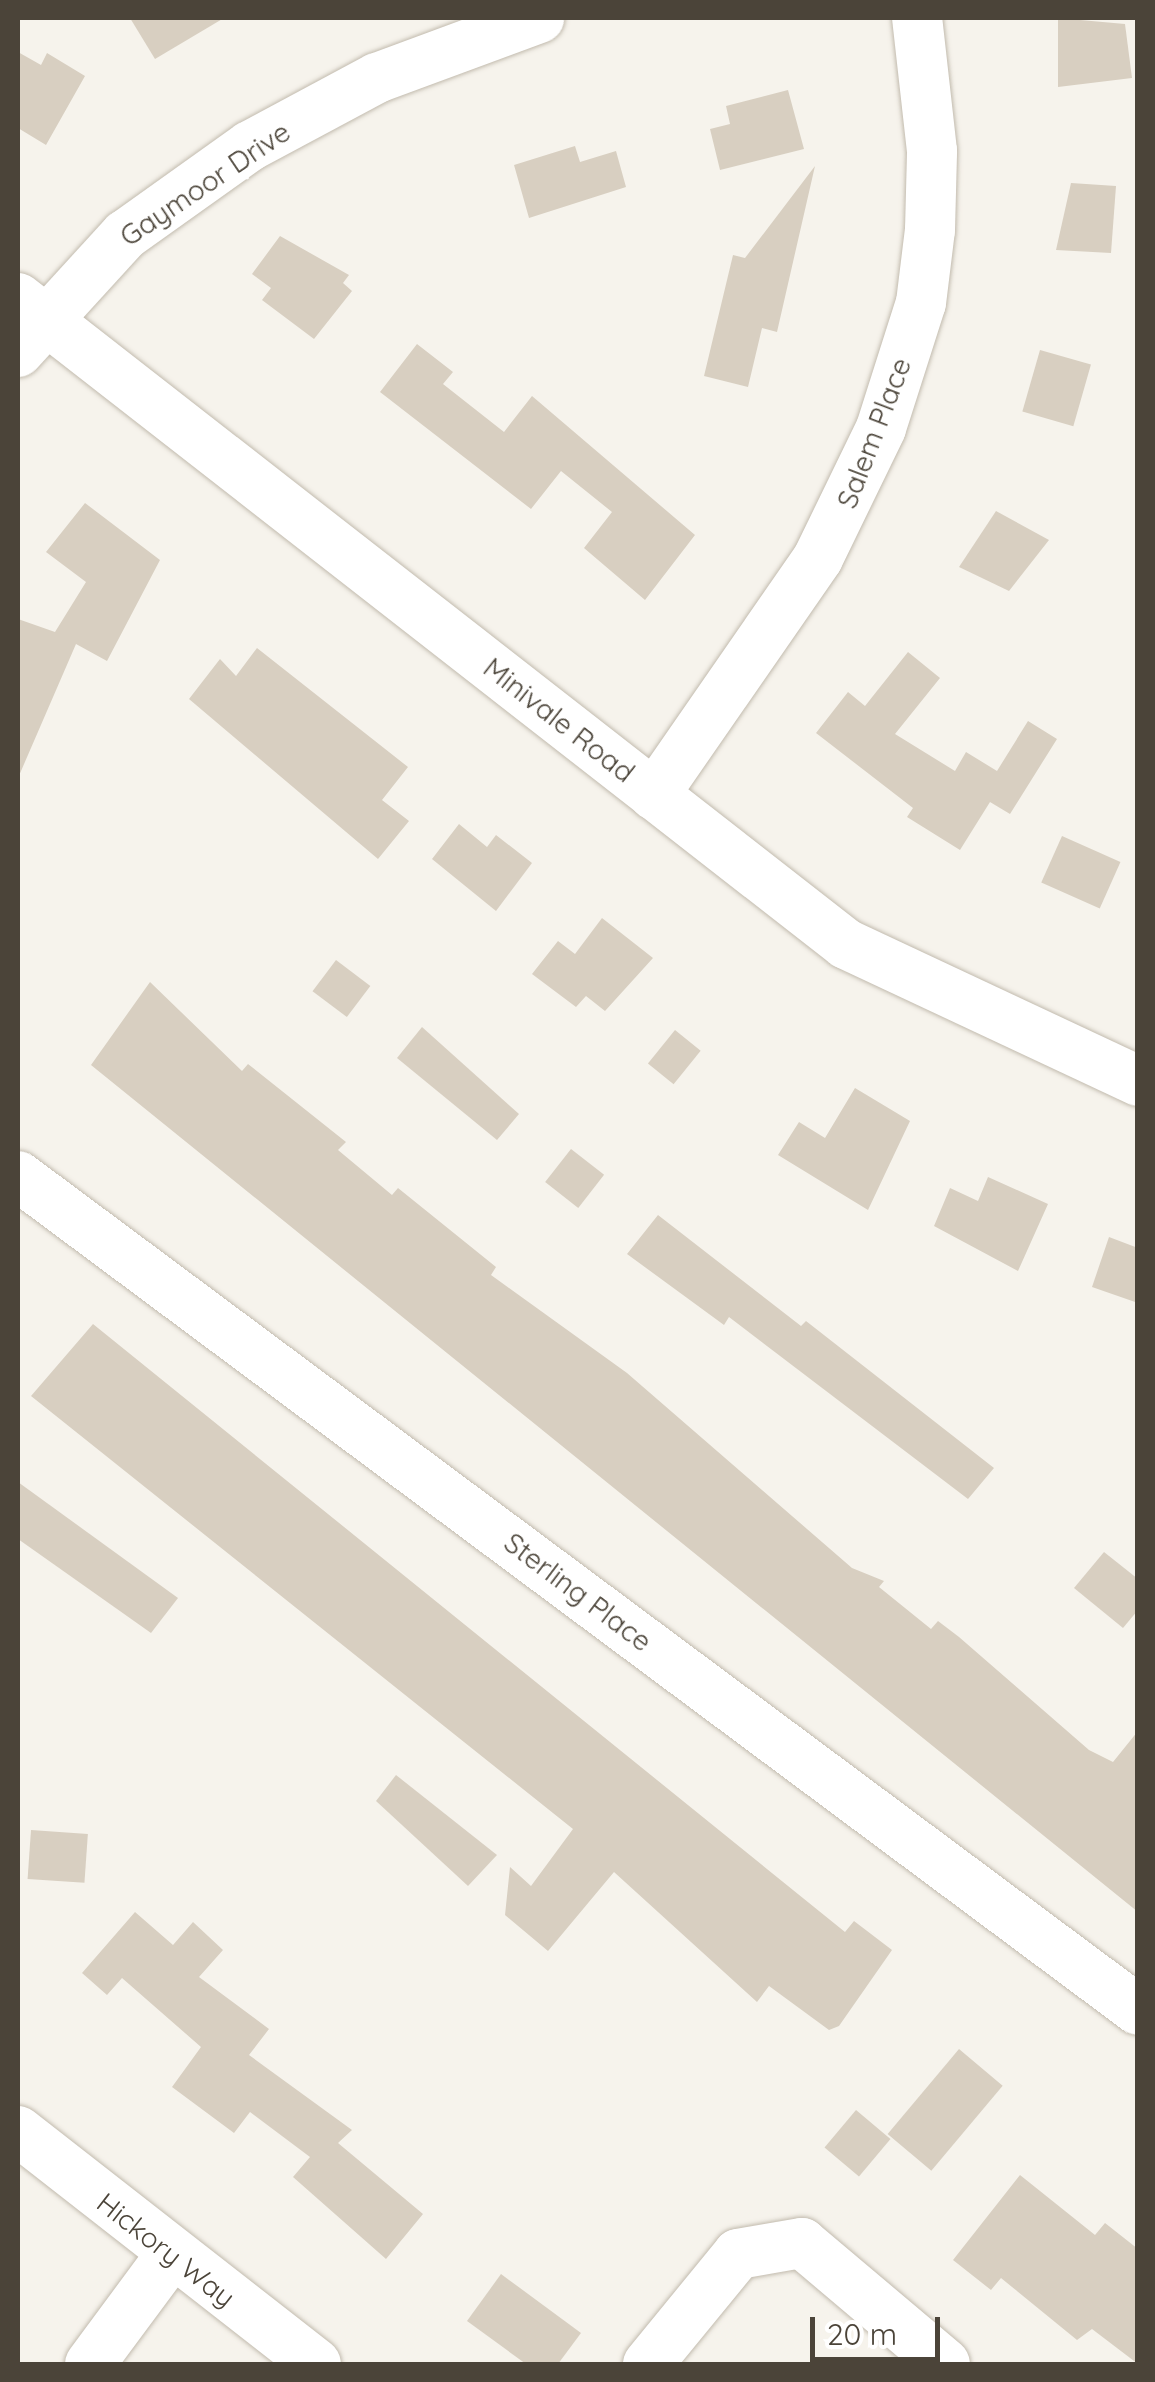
<!DOCTYPE html>
<style>
body{margin:0}
#map{position:relative;width:1155px;height:2382px;overflow:hidden;background:#f6f3ec;font-family:Quicksand,sans-serif}
div>[style]{position:absolute}
[style*='--x']{left:calc(var(--x)*1px);top:calc(var(--y)*1px);width:calc(var(--w)*1px);rotate:calc(var(--a)*1deg)}
.building>*{inset:0;background:#d8cfc1;transform-origin:0 0}
.roads{filter:drop-shadow(0 0 2px #c2bbae) drop-shadow(0 0 2px #c2bbae)}
.minor>*{height:50px;margin:-25px;padding:0 25px;transform-origin:25px;border-radius:25px;background:#fff}
span{translate:-50% -50%;white-space:nowrap;text-align:center;line-height:1.15;-webkit-text-stroke:8px #fff;paint-order:stroke}
.street-label{font-size:28px;color:#4b4439}
.frame{position:absolute;inset:0;border:20px solid #4b4439;pointer-events:none}
.scale{position:absolute;left:810px;top:2317px;width:130px;height:45px;box-sizing:border-box;border:5px solid #4b4439;border-top:0;padding-left:12px;font-size:30px;line-height:35px;white-space:nowrap;color:#4b4439;-webkit-text-stroke:8px #fff;paint-order:stroke}
</style>
<div id="map">
<div class="building">
<i style="clip-path:polygon(130px 18px,224px 18px,155px 59px)"></i>
<i style="clip-path:polygon(1058px 18px,1125px 24px,1132px 78px,1058px 87px)"></i>
<i style="clip-path:polygon(18px 52px,41px 65px,47px 53px,85px 76px,46px 145px,18px 128px)"></i>
<i style="clip-path:polygon(788px 90px,804px 149px,720px 170px,710px 129px,730px 124px,726px 106px)"></i>
<i style="clip-path:polygon(575px 146px,580px 162px,616px 151px,626px 187px,529px 218px,514px 165px)"></i>
<i style="clip-path:polygon(815px 166px,777px 332px,762px 328px,748px 387px,704px 376px,733px 255px,745px 258px)"></i>
<i style="clip-path:polygon(1071px 183px,1116px 186px,1111px 253px,1056px 250px)"></i>
<i style="clip-path:polygon(280px 236px,349px 275px,343px 283px,352px 291px,314px 339px,262px 300px,271px 288px,252px 274px)"></i>
<i style="clip-path:polygon(417px 344px,453px 372px,443px 384px,504px 432px,532px 396px,695px 535px,645px 600px,584px 548px,612px 512px,561px 471px,531px 509px,380px 392px)"></i>
<i style="left:1040px;top:350px;width:53px;height:64px;rotate:16deg"></i>
<i style="clip-path:polygon(85px 503px,160px 560px,107px 661px,76px 644px,18px 778px,18px 619px,55px 632px,86px 582px,46px 552px)"></i>
<i style="clip-path:polygon(996px 511px,1049px 540px,1009px 591px,959px 567px)"></i>
<i style="clip-path:polygon(257px 648px,408px 767px,382px 800px,409px 821px,378px 859px,189px 699px,220px 659px,236px 676px)"></i>
<i style="clip-path:polygon(908px 652px,940px 678px,895px 734px,955px 771px,966px 752px,997px 771px,1028px 721px,1057px 739px,1010px 814px,990px 802px,960px 850px,907px 817px,913px 808px,816px 733px,848px 692px,865px 706px)"></i>
<i style="clip-path:polygon(459px 824px,487px 847px,496px 835px,532px 863px,496px 911px,432px 859px)"></i>
<i style="left:1062px;top:836px;width:64px;height:51px;rotate:24deg"></i>
<i style="clip-path:polygon(602px 918px,653px 958px,605px 1011px,586px 996px,576px 1007px,532px 974px,558px 941px,575px 954px)"></i>
<i style="left:336px;top:960px;width:43px;height:39px;rotate:37deg"></i>
<i style="clip-path:polygon(150px 982px,242px 1071px,248px 1064px,346px 1142px,338px 1150px,392px 1195px,398px 1188px,496px 1267px,491px 1275px,627px 1373px,852px 1568px,884px 1581px,879px 1587px,931px 1629px,938px 1621px,959px 1637px,1089px 1750px,1113px 1762px,1138px 1731px,1138px 1912px,91px 1065px)"></i>
<i style="clip-path:polygon(422px 1027px,519px 1114px,497px 1140px,397px 1058px)"></i>
<i style="left:675px;top:1030px;width:33px;height:43px;rotate:39deg"></i>
<i style="clip-path:polygon(855px 1088px,910px 1121px,868px 1210px,778px 1155px,799px 1122px,825px 1138px)"></i>
<i style="left:571px;top:1149px;width:42px;height:42px;rotate:38deg"></i>
<i style="clip-path:polygon(988px 1177px,1048px 1204px,1018px 1271px,934px 1226px,950px 1188px,978px 1201px)"></i>
<i style="clip-path:polygon(658px 1215px,801px 1326px,806px 1321px,994px 1468px,968px 1499px,729px 1317px,724px 1325px,627px 1254px)"></i>
<i style="clip-path:polygon(1109px 1237px,1138px 1248px,1138px 1303px,1092px 1287px)"></i>
<i style="clip-path:polygon(93px 1324px,845px 1932px,854px 1921px,892px 1950px,839px 2026px,829px 2030px,769px 1986px,757px 2002px,614px 1872px,548px 1951px,505px 1915px,510px 1867px,531px 1886px,573px 1829px,31px 1396px)"></i>
<i style="clip-path:polygon(18px 1482px,178px 1598px,151px 1633px,18px 1539px)"></i>
<i style="clip-path:polygon(1104px 1552px,1138px 1579px,1138px 1610px,1123px 1628px,1074px 1588px)"></i>
<i style="clip-path:polygon(396px 1775px,497px 1855px,468px 1886px,376px 1801px)"></i>
<i style="left:31px;top:1830px;width:57px;height:49px;rotate:4deg"></i>
<i style="clip-path:polygon(135px 1912px,173px 1945px,193px 1922px,223px 1950px,199px 1977px,269px 2029px,249px 2055px,352px 2130px,338px 2143px,423px 2214px,386px 2259px,293px 2177px,310px 2157px,250px 2112px,234px 2133px,172px 2087px,201px 2047px,122px 1978px,107px 1995px,82px 1973px)"></i>
<i style="left:959px;top:2049px;width:57px;height:111px;rotate:40deg"></i>
<i style="left:856px;top:2110px;width:45px;height:49px;rotate:40deg"></i>
<i style="clip-path:polygon(1020px 2175px,1095px 2235px,1105px 2223px,1138px 2249px,1138px 2364px,1092px 2329px,1077px 2340px,1001px 2278px,991px 2290px,953px 2260px)"></i>
<i style="clip-path:polygon(501px 2274px,581px 2333px,558px 2364px,526px 2364px,467px 2321px)"></i>
</div>
<div class="roads">
<div class="minor">
<i style="--x:18;--y:298;--w:1050;--a:37.96"></i>
<i style="--x:846;--y:944;--w:323;--a:25.1"></i>
<i style="--x:18;--y:352;--w:159;--a:-47.6"></i>
<i style="--x:125;--y:235;--w:153;--a:-35.5"></i>
<i style="--x:250;--y:146;--w:144;--a:-28.2"></i>
<i style="--x:377;--y:78;--w:173;--a:-20.3"></i>
<i style="--x:654;--y:795;--w:288;--a:-55.3"></i>
<i style="--x:818;--y:558;--w:144;--a:-64.1"></i>
<i style="--x:881;--y:428;--w:131;--a:-72.3"></i>
<i style="--x:921;--y:303;--w:74;--a:-83"></i>
<i style="--x:930;--y:230;--w:79;--a:-88.5"></i>
<i style="--x:932;--y:151;--w:134;--a:-96.4"></i>
<i style="--x:18;--y:1176;--w:1396;--a:36.67"></i>
<i style="--x:18;--y:2131;--w:378;--a:38"></i>
<i style="--x:90;--y:2364;--w:134;--a:-53.5"></i>
<i style="--x:648;--y:2364;--w:142;--a:-50.7"></i>
<i style="--x:738;--y:2254;--w:65;--a:-9.8"></i>
<i style="--x:802;--y:2243;--w:187;--a:40.2"></i>
</div>
</div>
<div class="street-label">
<span style="left:205px;top:184px;rotate:-34deg">Gaymoor Drive</span>
<span style="left:874px;top:433px;rotate:-69deg">Salem Place</span>
<span style="left:559px;top:720px;rotate:38deg">Minivale Road</span>
<span style="left:578px;top:1592px;rotate:37deg">Sterling Place</span>
<span style="left:166px;top:2250px;rotate:38deg">Hickory Way</span>
</div>
<div class="frame"></div>
<div class="scale">20 m</div>
</div>
